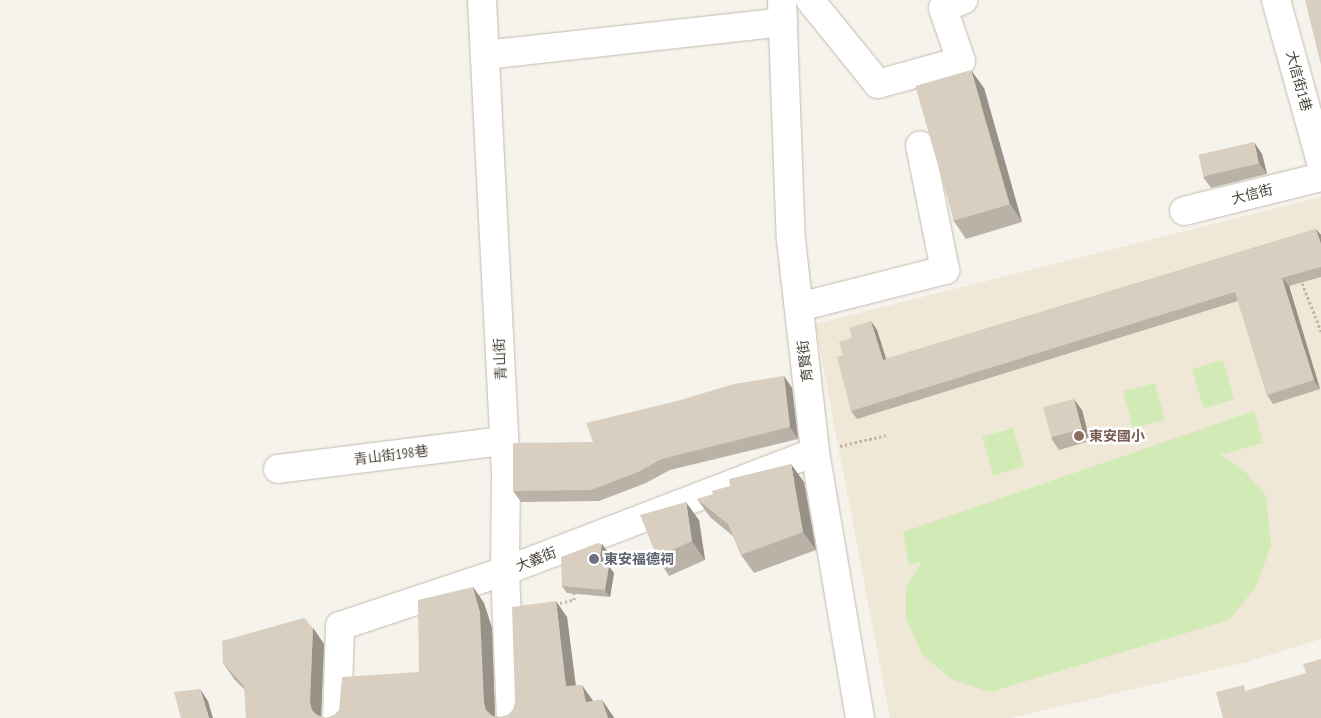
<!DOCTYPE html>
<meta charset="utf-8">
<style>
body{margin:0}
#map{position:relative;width:1321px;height:718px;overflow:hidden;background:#f6f3ec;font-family:"PT Sans Narrow","Noto Sans TC",sans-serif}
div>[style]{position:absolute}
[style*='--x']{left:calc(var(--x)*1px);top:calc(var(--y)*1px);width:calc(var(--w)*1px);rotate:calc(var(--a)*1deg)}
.education>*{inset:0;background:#efe8d6}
.green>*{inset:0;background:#d2eab5;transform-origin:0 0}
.path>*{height:3px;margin-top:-1.5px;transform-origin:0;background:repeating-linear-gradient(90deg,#c4b79f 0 2.5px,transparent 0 5px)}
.roads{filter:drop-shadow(0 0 1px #c2bbae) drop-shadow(0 0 1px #c2bbae)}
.minor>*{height:28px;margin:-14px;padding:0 14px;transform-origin:14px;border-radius:14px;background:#fff}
.wall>*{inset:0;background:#bab2a6}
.shaded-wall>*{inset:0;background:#979187}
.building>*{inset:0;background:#d8cfc1;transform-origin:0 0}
.dots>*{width:14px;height:14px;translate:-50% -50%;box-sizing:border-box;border:2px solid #fff;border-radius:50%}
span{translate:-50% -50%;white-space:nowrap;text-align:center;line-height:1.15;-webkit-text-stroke:5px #fff;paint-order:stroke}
.street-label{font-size:14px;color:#4b4439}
.education-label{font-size:14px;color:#785e54;font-weight:700}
.left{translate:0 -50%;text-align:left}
.worship-label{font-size:14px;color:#5b616d;font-weight:700}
</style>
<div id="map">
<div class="education">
<i style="clip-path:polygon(1321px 197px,1321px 639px,1247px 662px,1012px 718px,890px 718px,815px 324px)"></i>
</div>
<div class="green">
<i style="left:1223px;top:360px;width:41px;height:32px;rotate:74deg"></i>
<i style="left:1155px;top:383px;width:38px;height:33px;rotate:75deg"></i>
<i style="clip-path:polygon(1254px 411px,1263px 443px,1220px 455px,1242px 468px,1266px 496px,1271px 545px,1256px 587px,1229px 620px,990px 692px,951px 679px,922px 654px,906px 618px,906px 587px,922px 561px,909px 565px,903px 532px)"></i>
<i style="left:1013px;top:428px;width:40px;height:32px;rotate:74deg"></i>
</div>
<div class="path">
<i style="--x:1302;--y:283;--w:52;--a:68.4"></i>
<i style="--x:840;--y:446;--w:47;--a:-13.4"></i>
<i style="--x:555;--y:604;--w:19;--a:-12"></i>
<i style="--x:574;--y:600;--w:9;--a:-90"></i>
</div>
<div class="roads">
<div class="minor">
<i style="--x:482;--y:0;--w:475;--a:87.1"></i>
<i style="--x:506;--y:474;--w:97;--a:90.6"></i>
<i style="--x:505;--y:571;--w:147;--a:87.7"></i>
<i style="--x:782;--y:0;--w:240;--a:87.9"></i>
<i style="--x:791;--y:240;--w:213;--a:83.5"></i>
<i style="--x:815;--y:452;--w:270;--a:80.4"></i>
<i style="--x:810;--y:0;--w:108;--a:51"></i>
<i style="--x:878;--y:84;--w:86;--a:-15.5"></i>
<i style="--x:961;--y:61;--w:56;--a:-108.8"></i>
<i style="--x:943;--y:8;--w:22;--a:-22"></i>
<i style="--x:1276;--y:0;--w:168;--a:74.5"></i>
<i style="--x:485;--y:55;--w:300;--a:-6.3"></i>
<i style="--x:1184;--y:211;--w:141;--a:-13.9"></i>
<i style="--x:799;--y:307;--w:151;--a:-14.2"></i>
<i style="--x:945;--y:270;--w:127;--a:-101.3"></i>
<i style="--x:278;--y:469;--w:228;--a:-7.1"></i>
<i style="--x:337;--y:718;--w:92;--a:-88.1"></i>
<i style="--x:340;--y:626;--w:174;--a:-18.4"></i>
<i style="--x:505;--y:571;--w:332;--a:-21"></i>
</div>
</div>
<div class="wall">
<i style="clip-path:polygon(984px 88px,1022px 222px,966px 239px,953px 220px)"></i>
<i style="clip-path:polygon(1262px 154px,1267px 174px,1211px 188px,1203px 177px)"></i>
<i style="clip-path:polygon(1316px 229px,1321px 235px,1321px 277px,1289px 286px,1320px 389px,1273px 404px,1267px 395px,1238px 301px,857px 419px,851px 411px,843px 355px,852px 338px,871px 321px,877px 330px,886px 359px)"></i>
<i style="clip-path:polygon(784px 376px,792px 388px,798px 439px,670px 470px,646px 483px,599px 501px,521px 502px,513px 491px,593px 442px)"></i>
<i style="clip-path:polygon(1082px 410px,1090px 441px,1059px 450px,1051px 438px)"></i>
<i style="clip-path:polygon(804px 482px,816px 550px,754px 573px,741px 555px,733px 536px,710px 517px,697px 499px)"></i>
<i style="clip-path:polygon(699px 520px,705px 560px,669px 576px,657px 557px)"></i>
<i style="clip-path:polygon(602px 544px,607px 551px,605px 565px,614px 573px,610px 597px,567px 593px,562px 586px)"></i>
<i style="clip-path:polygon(473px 587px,484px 603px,492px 628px,495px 716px,501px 717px,508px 715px,513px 710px,567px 617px,575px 685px,593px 701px,602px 700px,614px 718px,246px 718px,245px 690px,234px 679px,223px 663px,313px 628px,324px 644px,321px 716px,326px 718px,334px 715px,419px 672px)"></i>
</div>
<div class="shaded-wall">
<i style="clip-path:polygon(971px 70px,984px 88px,1022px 222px,1010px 204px)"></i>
<i style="clip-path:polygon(1254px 142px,1262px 154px,1267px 174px,1259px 163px)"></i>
<i style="clip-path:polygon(1316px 229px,1321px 235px,1321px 244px)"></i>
<i style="clip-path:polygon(1282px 278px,1289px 286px,1320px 389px,1314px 380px)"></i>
<i style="clip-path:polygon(871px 321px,877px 330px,889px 368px,883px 360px)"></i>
<i style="clip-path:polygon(784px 376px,792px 388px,798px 439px,790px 427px)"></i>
<i style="clip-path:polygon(1074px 399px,1082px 410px,1090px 441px,1082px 429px)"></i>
<i style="clip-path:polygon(791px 464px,804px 482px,816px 550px,803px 532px)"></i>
<i style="clip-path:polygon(686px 502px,699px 520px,705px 560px,692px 541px)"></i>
<i style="clip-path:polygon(602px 544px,607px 551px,604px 571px,599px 564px)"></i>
<i style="clip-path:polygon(609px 566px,614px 573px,610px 597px,605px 590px)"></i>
<i style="clip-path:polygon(473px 587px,484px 603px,492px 628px,495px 718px,486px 710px,484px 703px)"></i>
<i style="clip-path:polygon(556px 601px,567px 617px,578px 702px,566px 686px)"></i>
<i style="clip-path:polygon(313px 628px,324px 644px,321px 718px,318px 718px,312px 710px,310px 702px)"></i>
<i style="clip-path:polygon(582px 685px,593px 701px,597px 718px,586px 702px)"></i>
<i style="clip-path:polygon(200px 689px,208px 701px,213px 718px,209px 718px)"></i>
<i style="clip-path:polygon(602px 700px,613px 716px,614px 718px,608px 718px)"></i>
</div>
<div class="building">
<i style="clip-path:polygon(1305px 0,1321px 0,1321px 65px)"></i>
<i style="left:971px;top:70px;width:140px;height:58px;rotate:74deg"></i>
<i style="left:1254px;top:142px;width:22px;height:57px;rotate:77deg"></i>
<i style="clip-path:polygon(1316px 229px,1321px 244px,1321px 267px,1282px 278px,1314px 380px,1267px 395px,1235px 292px,851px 411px,837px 357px,843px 355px,839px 342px,852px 338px,849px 328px,871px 321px,883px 360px)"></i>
<i style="clip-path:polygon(784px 376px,790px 427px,662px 459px,638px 472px,591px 490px,513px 491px,513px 443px,593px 442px,586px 423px,677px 401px,734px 384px)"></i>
<i style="left:1074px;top:399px;width:31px;height:32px;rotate:75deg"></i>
<i style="clip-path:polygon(791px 464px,803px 532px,741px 555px,728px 524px,697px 499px,713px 494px,712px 491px,730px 486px,729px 479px)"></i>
<i style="clip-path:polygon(686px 502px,692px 541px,657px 557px,640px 515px)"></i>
<i style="clip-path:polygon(598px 543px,602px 544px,599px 564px,609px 566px,605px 590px,562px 586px,561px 557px)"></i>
<i style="clip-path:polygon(473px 587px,480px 612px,484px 703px,486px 710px,492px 716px,501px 717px,508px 715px,513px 710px,515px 701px,512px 607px,556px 601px,566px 686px,582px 685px,586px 702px,602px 700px,608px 718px,246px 718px,244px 686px,223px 663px,222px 641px,304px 618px,313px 628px,310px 702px,312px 710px,317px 715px,326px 718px,334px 715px,339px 710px,342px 677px,419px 672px,418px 600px)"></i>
<i style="clip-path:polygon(1321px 659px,1321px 718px,1223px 718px,1216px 692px,1244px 685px,1245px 691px,1306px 673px,1303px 664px)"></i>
<i style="clip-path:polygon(200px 689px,209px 718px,181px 718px,174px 692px)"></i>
</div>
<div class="dots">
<i style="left:1079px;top:436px;background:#8d6e63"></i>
<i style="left:594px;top:559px;background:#6b7280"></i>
</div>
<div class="street-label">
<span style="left:1299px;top:81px;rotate:75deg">大信街1巷</span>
<span style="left:1252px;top:194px;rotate:-14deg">大信街</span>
<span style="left:500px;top:359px;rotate:-93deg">青山街</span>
<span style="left:805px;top:361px;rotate:-97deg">育賢街</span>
<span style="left:391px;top:455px;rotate:-7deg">青山街198巷</span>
<span style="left:536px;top:559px;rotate:-21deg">大義街</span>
</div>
<div class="education-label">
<span class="left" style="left:1089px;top:436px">東安國小</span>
</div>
<div class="worship-label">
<span class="left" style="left:604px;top:559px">東安福德祠</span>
</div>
</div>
